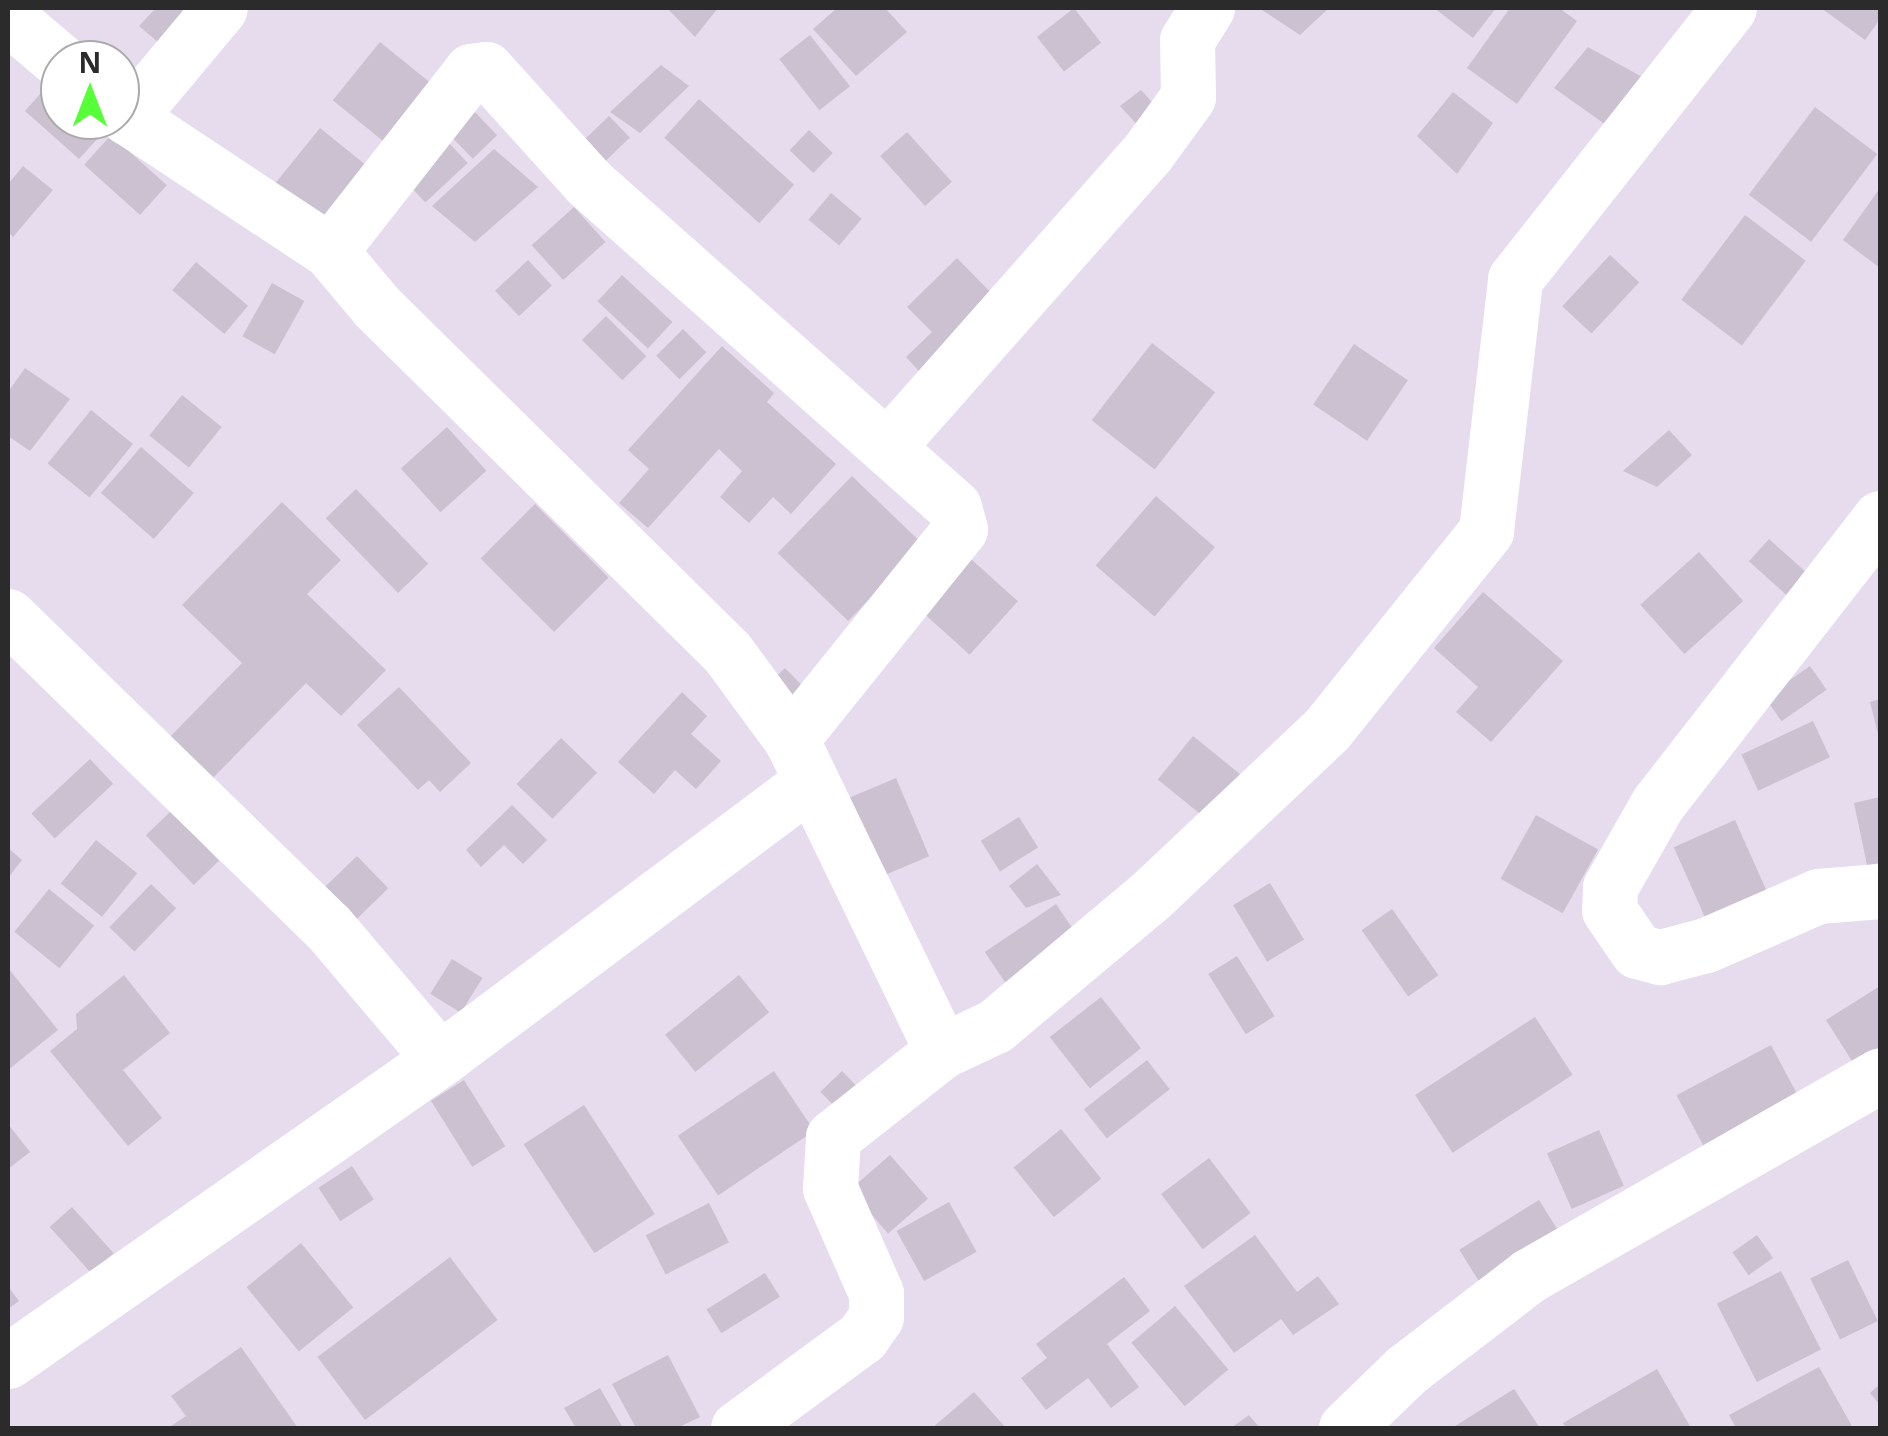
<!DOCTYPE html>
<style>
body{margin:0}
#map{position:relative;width:1888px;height:1436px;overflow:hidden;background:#e7dcee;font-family:"Noto Sans",sans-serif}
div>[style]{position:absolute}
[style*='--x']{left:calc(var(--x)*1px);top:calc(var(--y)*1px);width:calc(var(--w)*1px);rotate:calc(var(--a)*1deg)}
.building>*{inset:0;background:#cbc1d0;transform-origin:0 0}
.minor>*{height:55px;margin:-27.5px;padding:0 27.5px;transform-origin:27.5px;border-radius:27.5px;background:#fff}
span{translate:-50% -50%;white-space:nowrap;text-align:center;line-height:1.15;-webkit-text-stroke:10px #fff;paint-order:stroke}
.frame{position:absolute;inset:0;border:10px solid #2b2b2b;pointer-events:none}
.north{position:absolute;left:40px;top:40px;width:100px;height:100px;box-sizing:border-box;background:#fff;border:2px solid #aaa;border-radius:50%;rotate:0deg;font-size:28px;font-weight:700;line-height:40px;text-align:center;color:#2b2b2b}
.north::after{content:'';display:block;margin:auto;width:35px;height:45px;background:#57ff38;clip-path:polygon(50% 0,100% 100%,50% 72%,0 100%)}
</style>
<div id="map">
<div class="building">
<i style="clip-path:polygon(156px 8px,179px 8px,192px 19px,166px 49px,139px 26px)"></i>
<i style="clip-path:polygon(667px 8px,718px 8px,695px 37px)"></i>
<i style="clip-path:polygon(837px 8px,885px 8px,907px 32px,856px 76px,813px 29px)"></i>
<i style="left:1074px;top:8px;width:44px;height:47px;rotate:52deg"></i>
<i style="clip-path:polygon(1259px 8px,1329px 8px,1300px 35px)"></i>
<i style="clip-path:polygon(1434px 8px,1496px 8px,1473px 38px)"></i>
<i style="clip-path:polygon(1510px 8px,1559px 8px,1577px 21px,1517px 104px,1467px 68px)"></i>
<i style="clip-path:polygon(1821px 8px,1880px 8px,1880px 19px,1865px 40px)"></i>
<i style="left:810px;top:35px;width:65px;height:39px;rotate:52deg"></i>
<i style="left:380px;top:42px;width:77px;height:75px;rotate:39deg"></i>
<i style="clip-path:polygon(1588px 47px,1644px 78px,1606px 125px,1554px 88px)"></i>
<i style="clip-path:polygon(661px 65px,689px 86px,640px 133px,610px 112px)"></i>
<i style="clip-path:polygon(55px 77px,60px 120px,103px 120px,109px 126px,79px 159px,25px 111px)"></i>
<i style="clip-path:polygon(1141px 90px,1159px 110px,1141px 129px,1120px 106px)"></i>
<i style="clip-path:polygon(1453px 92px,1493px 123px,1457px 174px,1417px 136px)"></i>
<i style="left:699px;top:99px;width:128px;height:52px;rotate:42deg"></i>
<i style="left:468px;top:105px;width:42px;height:34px;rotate:46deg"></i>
<i style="left:1815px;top:107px;width:78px;height:110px;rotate:37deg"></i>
<i style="left:609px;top:116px;width:30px;height:49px;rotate:46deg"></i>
<i style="left:320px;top:128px;width:72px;height:83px;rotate:39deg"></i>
<i style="left:809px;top:130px;width:33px;height:28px;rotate:44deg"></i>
<i style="left:907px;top:132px;width:67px;height:36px;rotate:48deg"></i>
<i style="left:111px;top:135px;width:75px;height:40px;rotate:42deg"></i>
<i style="left:450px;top:144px;width:26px;height:58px;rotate:47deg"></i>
<i style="clip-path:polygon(494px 149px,538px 187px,475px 242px,432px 206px)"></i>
<i style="clip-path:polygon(23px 166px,53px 190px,13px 237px,8px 232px,8px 184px)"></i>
<i style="clip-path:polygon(1880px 188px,1880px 268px,1843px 240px)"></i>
<i style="left:831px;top:193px;width:40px;height:35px;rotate:40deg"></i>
<i style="left:574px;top:207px;width:47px;height:57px;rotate:48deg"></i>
<i style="left:1745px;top:215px;width:76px;height:106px;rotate:37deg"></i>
<i style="left:1610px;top:255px;width:40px;height:70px;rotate:43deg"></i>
<i style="clip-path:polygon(957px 258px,1006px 308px,929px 382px,906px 357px,932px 332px,907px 307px)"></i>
<i style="left:528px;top:260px;width:35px;height:45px;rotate:47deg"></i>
<i style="left:196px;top:262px;width:68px;height:37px;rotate:40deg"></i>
<i style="left:622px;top:275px;width:69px;height:36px;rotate:43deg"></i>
<i style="left:272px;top:283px;width:37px;height:61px;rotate:29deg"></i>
<i style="left:606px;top:316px;width:57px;height:34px;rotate:45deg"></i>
<i style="left:683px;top:329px;width:33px;height:38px;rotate:45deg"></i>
<i style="left:1152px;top:343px;width:80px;height:98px;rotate:38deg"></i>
<i style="left:1354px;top:344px;width:65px;height:73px;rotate:34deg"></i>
<i style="clip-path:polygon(722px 346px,774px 393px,767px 402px,836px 464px,791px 514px,773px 497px,749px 523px,720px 497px,742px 471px,719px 449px,648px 528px,619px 503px,649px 469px,628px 450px)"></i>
<i style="clip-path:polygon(25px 368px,70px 399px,30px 451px,8px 436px,8px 392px)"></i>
<i style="left:182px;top:395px;width:51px;height:52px;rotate:39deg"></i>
<i style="left:91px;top:410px;width:54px;height:69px;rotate:39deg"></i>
<i style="left:447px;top:427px;width:59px;height:62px;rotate:48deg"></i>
<i style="clip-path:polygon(1669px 430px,1692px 455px,1657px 487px,1623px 471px)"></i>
<i style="left:141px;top:447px;width:70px;height:61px;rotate:41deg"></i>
<i style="left:852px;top:476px;width:98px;height:107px;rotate:44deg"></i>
<i style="left:356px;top:489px;width:104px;height:42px;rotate:46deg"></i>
<i style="left:1156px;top:496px;width:78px;height:92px;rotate:41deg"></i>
<i style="clip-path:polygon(282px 502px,341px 560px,307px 594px,386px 670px,341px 716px,306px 683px,207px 784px,165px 742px,242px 663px,182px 605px)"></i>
<i style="left:535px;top:504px;width:104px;height:77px;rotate:45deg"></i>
<i style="left:1769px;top:539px;width:58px;height:30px;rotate:42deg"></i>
<i style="left:1699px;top:552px;width:66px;height:79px;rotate:48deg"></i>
<i style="left:971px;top:559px;width:63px;height:72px;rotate:42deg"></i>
<i style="clip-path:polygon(1483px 592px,1563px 661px,1491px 742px,1456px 712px,1478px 687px,1434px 648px)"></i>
<i style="left:1810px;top:666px;width:29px;height:55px;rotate:55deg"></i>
<i style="left:785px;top:668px;width:30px;height:27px;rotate:46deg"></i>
<i style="clip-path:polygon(399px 687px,471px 763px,440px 792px,429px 780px,418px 790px,357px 725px)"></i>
<i style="clip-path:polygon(682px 692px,707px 716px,691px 734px,721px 761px,696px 789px,675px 770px,654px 794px,618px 762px)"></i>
<i style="clip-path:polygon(1880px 699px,1880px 737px,1879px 738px,1870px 702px)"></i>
<i style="left:1813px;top:721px;width:40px;height:79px;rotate:65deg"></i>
<i style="left:1193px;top:736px;width:67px;height:56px;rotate:39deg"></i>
<i style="left:561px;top:738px;width:50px;height:64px;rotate:44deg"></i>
<i style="left:90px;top:759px;width:34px;height:80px;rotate:47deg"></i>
<i style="left:896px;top:778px;width:85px;height:52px;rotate:67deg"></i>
<i style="clip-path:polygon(1880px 797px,1880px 863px,1867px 865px,1854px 803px)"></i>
<i style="clip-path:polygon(512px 805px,547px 840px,523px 864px,504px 845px,481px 867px,466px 850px)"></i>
<i style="left:171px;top:811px;width:69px;height:35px;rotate:46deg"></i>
<i style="left:1536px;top:815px;width:71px;height:73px;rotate:29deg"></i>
<i style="left:1019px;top:817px;width:36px;height:45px;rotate:58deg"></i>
<i style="left:1735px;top:820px;width:81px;height:67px;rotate:66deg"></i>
<i style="left:96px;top:840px;width:53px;height:56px;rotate:39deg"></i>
<i style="clip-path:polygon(8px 848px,22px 860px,8px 878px)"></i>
<i style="left:357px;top:856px;width:45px;height:54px;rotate:46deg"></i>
<i style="clip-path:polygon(1037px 864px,1061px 895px,1026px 908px,1009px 886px)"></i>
<i style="left:1270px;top:883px;width:66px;height:43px;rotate:59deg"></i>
<i style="left:151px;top:884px;width:35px;height:60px;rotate:44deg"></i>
<i style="left:49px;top:889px;width:58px;height:55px;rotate:39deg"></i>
<i style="left:1056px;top:904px;width:48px;height:86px;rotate:56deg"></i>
<i style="left:1392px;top:909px;width:81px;height:37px;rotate:55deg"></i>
<i style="left:1237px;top:956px;width:71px;height:34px;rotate:58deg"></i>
<i style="left:452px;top:959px;width:36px;height:41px;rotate:32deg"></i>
<i style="clip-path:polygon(8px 968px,58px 1030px,8px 1070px)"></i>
<i style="clip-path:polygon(124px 975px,170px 1033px,123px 1070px,162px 1118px,128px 1146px,50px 1051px,77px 1029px,76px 1014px)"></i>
<i style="left:739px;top:975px;width:48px;height:95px;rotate:51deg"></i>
<i style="clip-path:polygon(1880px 986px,1880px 1054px,1857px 1069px,1826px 1020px)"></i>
<i style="left:1101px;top:997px;width:65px;height:65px;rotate:52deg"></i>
<i style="left:1535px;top:1017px;width:69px;height:143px;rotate:57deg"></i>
<i style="left:1771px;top:1045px;width:64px;height:107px;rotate:62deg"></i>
<i style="left:1147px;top:1060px;width:37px;height:80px;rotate:52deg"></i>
<i style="left:774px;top:1071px;width:72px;height:116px;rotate:56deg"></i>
<i style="left:842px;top:1071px;width:32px;height:30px;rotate:46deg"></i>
<i style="left:464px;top:1080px;width:78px;height:39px;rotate:58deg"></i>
<i style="left:584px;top:1105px;width:130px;height:72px;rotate:57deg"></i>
<i style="clip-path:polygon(8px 1124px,30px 1152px,8px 1169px)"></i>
<i style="left:1061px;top:1129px;width:64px;height:61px;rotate:51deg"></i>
<i style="left:1599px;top:1130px;width:61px;height:57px;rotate:66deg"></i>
<i style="left:890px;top:1155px;width:58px;height:53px;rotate:49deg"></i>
<i style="left:1209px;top:1158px;width:69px;height:60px;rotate:53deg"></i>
<i style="left:352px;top:1166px;width:40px;height:40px;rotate:57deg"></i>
<i style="left:1539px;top:1200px;width:41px;height:94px;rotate:58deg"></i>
<i style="left:949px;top:1202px;width:57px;height:60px;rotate:61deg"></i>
<i style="left:709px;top:1203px;width:44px;height:71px;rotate:63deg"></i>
<i style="left:72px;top:1207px;width:62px;height:30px;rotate:48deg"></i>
<i style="clip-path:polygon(1255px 1235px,1297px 1292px,1318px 1276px,1339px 1304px,1293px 1335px,1281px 1319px,1234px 1353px,1184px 1286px)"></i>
<i style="left:1757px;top:1235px;width:28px;height:30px;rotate:55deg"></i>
<i style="left:301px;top:1243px;width:83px;height:70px;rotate:51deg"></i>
<i style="left:450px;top:1257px;width:79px;height:166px;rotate:53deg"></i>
<i style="left:1848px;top:1260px;width:68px;height:42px;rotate:64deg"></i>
<i style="left:1781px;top:1271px;width:88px;height:72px;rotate:63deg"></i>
<i style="left:765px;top:1273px;width:28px;height:69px;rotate:58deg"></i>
<i style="clip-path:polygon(1124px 1277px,1150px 1311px,1107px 1344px,1139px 1387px,1111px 1408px,1088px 1378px,1046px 1410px,1021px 1378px,1047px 1358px,1036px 1344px)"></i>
<i style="clip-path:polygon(8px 1286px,19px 1301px,8px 1309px)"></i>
<i style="left:1175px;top:1306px;width:83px;height:57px;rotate:50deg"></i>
<i style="clip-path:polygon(241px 1347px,298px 1428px,168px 1428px,186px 1416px,171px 1396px)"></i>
<i style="clip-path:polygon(668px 1355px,700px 1417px,677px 1428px,636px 1428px,612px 1384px)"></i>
<i style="clip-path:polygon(1819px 1367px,1853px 1428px,1736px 1428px,1729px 1415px)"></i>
<i style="clip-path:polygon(1657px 1369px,1691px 1428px,1566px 1428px,1563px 1423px)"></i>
<i style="clip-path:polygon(1880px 1384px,1880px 1405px,1870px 1393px)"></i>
<i style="clip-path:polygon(600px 1388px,623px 1428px,576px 1428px,564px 1408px)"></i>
<i style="clip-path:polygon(1514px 1389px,1540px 1428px,1452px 1428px)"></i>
<i style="clip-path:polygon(974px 1392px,1006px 1428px,932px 1428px)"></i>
<i style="clip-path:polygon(1249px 1415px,1260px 1428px,1231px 1428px)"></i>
</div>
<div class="minor">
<i style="--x:8;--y:17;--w:68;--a:40.2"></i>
<i style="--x:120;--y:112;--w:252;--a:33.5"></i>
<i style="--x:330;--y:251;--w:73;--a:50"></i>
<i style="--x:377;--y:307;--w:491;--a:44.6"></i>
<i style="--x:727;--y:652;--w:108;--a:53.7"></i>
<i style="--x:791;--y:739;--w:347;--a:64.2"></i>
<i style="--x:128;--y:118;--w:143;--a:-50.1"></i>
<i style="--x:330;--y:251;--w:229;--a:-51.9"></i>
<i style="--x:471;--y:71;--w:15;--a:-8"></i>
<i style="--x:486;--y:69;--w:152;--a:47.9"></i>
<i style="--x:588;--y:182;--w:489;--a:41.6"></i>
<i style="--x:954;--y:507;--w:23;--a:75"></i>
<i style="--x:960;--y:529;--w:270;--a:128.8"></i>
<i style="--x:887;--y:447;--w:394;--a:-48.5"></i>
<i style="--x:1148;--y:152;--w:68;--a:-54"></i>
<i style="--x:1188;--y:97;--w:57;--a:-91"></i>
<i style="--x:1187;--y:40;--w:38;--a:-58"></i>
<i style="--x:1880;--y:518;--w:361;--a:127.9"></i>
<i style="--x:1658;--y:803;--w:97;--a:119.7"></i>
<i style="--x:1610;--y:887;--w:23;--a:92"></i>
<i style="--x:1609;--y:910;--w:50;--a:55.7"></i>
<i style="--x:1637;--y:951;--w:24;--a:15"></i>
<i style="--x:1660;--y:957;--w:48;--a:-14.6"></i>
<i style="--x:1706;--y:945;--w:122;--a:-23.6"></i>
<i style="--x:1818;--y:896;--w:62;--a:-4.6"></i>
<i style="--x:8;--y:616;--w:446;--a:44.2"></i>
<i style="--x:328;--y:927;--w:173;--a:49.7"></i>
<i style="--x:8;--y:1361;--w:527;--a:-34.96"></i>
<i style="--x:440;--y:1059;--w:459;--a:-36.8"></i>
<i style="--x:738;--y:1428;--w:154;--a:-36.3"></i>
<i style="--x:862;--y:1337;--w:24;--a:-55"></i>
<i style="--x:876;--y:1317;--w:24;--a:-90"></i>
<i style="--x:876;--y:1293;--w:115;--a:-113.7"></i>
<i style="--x:830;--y:1188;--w:51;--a:-86.6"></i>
<i style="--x:833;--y:1137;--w:139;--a:-38.3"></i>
<i style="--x:942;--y:1051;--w:59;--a:-25.3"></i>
<i style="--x:995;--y:1026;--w:202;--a:-40"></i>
<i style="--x:1150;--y:896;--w:243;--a:-43.3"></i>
<i style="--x:1327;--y:729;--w:254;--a:-51.2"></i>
<i style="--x:1486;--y:531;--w:254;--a:-83.4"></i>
<i style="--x:1515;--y:279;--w:345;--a:-51.7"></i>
<i style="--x:1346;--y:1428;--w:83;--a:-44"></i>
<i style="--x:1406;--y:1370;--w:156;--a:-37.5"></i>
<i style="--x:1530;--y:1275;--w:403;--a:-29.7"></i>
</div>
<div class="frame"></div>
<div class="north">N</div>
</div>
